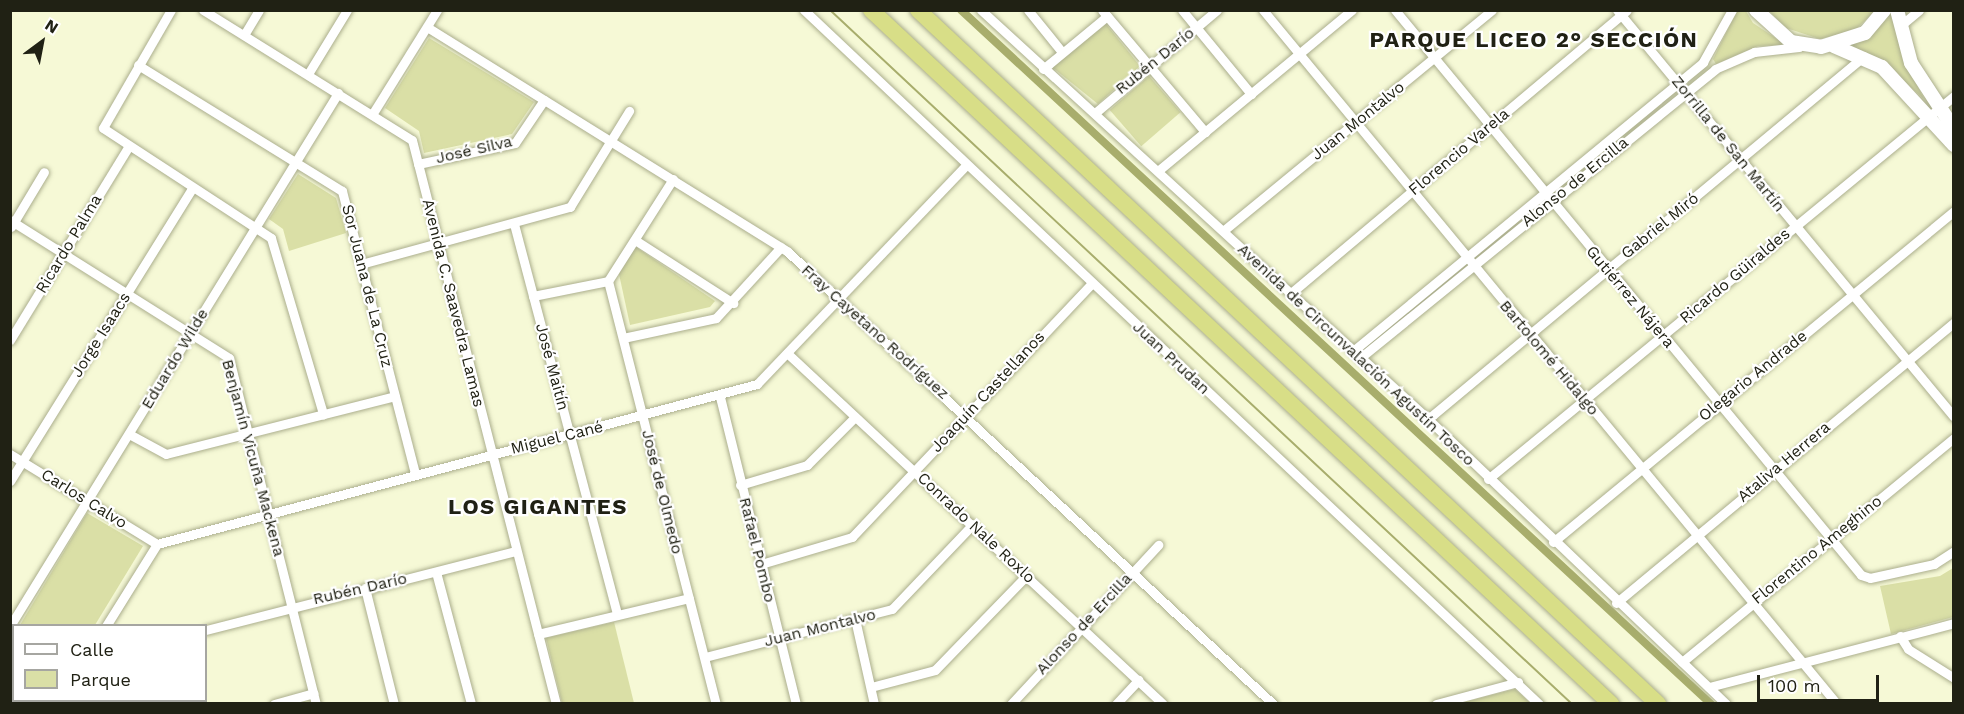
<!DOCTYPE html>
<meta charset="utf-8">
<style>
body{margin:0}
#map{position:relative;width:1964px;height:714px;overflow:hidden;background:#f6f9d6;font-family:"Work Sans",sans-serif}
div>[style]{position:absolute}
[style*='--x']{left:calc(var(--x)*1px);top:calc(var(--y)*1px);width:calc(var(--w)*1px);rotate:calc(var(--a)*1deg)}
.green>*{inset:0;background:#dadfa6;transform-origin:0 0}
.stream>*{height:2px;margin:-1px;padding:0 1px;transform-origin:1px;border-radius:1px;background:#a8ad6c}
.canal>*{height:8px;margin:-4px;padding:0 4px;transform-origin:4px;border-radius:4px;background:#a8ad6c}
.roads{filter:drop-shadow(0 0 2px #abae8d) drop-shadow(0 0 2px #abae8d)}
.street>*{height:9px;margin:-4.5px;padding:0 4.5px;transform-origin:4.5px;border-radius:4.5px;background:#fff}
.secondary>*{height:14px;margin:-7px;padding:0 7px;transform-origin:7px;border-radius:7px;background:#fff}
.highway>*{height:16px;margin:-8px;padding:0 8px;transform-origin:8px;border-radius:8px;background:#d8de87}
span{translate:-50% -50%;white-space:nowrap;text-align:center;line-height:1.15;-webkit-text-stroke:4.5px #fff;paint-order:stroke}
.street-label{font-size:16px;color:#202114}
.district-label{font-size:22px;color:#202114;font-weight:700;letter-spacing:1.5px}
.frame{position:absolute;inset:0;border:12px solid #202114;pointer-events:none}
.legend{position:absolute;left:12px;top:624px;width:195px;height:78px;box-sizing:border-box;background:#fff;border:2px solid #a6a6a1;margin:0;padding:8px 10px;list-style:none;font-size:18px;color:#202114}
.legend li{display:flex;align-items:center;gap:12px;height:30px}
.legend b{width:30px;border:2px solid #a6a6a1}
.north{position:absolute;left:12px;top:12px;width:60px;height:60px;-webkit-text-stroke:4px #fff;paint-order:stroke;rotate:32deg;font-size:16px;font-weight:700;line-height:24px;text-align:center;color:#202114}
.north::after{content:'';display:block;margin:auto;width:21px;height:27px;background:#202114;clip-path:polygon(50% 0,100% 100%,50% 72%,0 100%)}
.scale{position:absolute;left:1757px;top:675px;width:122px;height:27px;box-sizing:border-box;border:3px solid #202114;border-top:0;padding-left:8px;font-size:18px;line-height:21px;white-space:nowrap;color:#202114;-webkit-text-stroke:4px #fff;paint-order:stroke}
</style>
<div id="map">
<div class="green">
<i style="clip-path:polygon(1737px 11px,1746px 11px,1753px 23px,1786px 45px,1758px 46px,1716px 64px,1713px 59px)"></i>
<i style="clip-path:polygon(1769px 11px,1875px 11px,1855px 30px,1820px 39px,1786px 28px)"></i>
<i style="clip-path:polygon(1888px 11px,1892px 11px,1903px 56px,1924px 99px,1880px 60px,1843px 45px)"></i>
<i style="clip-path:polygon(1106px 24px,1140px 66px,1098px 104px,1052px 67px)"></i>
<i style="clip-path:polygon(429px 38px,534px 102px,512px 134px,424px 153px,419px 131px,385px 108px)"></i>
<i style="left:1149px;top:76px;width:48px;height:52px;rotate:49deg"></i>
<i style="clip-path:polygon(298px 174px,336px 198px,346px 233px,289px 251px,283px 229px,269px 219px)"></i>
<i style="clip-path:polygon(636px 247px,715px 301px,710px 307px,630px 325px,619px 274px)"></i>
<i style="clip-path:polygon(87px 513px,143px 546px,95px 625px,20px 625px)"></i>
<i style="clip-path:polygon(1953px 568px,1953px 617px,1891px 634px,1880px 586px,1940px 576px)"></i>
<i style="clip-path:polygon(614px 622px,634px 703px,562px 703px,546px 638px)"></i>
<i style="clip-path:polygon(1515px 689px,1530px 703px,1461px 703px)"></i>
</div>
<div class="stream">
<i style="--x:830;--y:10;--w:1016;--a:43.09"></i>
</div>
<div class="canal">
<i style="--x:961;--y:10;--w:1022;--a:42.78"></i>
</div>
<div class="roads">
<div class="street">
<i style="--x:171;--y:10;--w:136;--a:120"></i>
<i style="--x:103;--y:128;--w:201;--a:33.2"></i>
<i style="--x:271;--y:238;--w:184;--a:73.5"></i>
<i style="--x:203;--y:10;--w:246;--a:31.9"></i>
<i style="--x:412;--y:140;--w:582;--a:75.68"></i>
<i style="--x:804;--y:10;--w:1011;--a:43.36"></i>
<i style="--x:981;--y:10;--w:606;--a:42.46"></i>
<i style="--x:1428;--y:419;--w:412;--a:43.7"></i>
<i style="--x:1028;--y:10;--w:54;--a:51"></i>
<i style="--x:1102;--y:10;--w:160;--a:49.8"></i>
<i style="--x:1182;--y:10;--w:109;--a:50.6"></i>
<i style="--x:1263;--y:10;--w:901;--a:50.41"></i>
<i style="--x:1395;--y:10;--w:732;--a:50.48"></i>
<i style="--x:1861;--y:575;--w:9;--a:18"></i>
<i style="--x:1870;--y:578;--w:66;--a:-12.3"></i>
<i style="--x:1934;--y:564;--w:24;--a:-33"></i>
<i style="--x:1617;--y:10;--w:528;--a:50.37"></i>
<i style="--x:1900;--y:26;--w:25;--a:-40"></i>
<i style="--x:427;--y:27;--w:425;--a:31.9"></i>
<i style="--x:788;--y:252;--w:663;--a:42.98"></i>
<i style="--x:244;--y:35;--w:29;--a:-59"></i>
<i style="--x:138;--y:65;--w:240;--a:31.7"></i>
<i style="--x:342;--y:191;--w:292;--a:75.5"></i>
<i style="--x:1043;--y:69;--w:83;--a:-39.6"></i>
<i style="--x:308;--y:74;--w:75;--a:-58.6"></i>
<i style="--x:373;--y:113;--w:121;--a:-58.1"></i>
<i style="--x:1095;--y:113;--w:160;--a:-40.2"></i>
<i style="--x:418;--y:164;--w:99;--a:-12.2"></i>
<i style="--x:515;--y:143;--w:52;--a:-56"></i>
<i style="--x:1159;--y:170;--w:251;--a:-39.7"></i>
<i style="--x:10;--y:220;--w:259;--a:32.2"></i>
<i style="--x:229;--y:358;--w:357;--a:75.9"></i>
<i style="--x:514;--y:224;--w:404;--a:75.2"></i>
<i style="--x:11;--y:227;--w:64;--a:-59"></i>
<i style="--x:1223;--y:231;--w:348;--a:-39.4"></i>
<i style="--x:635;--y:240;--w:117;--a:32.7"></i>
<i style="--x:361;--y:264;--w:217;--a:-15.3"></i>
<i style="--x:570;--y:207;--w:113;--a:-58.4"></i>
<i style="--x:608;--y:281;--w:437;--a:75.7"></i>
<i style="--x:1291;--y:293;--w:439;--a:-40.1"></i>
<i style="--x:533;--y:296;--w:76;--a:-11.3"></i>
<i style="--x:608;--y:281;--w:121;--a:-57.5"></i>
<i style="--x:623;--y:338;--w:95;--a:-12.1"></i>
<i style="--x:716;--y:318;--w:96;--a:-47.5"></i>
<i style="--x:10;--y:340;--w:224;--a:-58.5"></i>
<i style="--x:1353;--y:351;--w:454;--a:-39.5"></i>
<i style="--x:1703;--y:62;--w:60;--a:-60.9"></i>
<i style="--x:787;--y:353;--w:514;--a:43.03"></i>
<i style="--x:1360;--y:358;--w:458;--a:-39.1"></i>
<i style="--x:1715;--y:69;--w:43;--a:-23.6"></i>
<i style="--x:1754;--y:52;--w:45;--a:-6.3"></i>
<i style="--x:720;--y:397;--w:316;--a:76.1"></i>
<i style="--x:1428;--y:419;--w:567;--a:-39.78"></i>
<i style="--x:129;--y:434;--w:42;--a:28.4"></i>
<i style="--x:166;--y:454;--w:236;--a:-14.2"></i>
<i style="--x:10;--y:454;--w:172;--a:31.5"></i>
<i style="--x:1488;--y:479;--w:603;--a:-39.42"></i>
<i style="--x:10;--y:481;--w:344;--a:-58.1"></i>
<i style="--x:740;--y:485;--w:70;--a:-16.6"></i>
<i style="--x:807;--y:465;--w:68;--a:-45"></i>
<i style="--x:1553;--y:542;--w:520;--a:-39.54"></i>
<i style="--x:761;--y:564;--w:95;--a:-16.5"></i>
<i style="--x:852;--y:537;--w:349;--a:-46.6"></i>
<i style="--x:436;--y:572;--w:137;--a:75.1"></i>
<i style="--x:365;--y:588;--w:120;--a:76"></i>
<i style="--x:1616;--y:603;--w:440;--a:-39.7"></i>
<i style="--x:855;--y:619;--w:87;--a:77.4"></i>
<i style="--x:10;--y:626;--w:626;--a:-58.39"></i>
<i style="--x:106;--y:626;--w:97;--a:-58.1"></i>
<i style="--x:157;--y:544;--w:621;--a:-14.93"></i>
<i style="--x:757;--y:384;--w:303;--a:-46.3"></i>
<i style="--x:206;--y:630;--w:320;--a:-14.3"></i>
<i style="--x:538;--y:634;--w:155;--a:-13.4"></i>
<i style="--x:1900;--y:636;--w:15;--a:58"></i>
<i style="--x:1908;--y:649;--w:54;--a:32.2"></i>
<i style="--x:705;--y:657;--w:193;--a:-14.4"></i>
<i style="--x:892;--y:609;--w:117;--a:-46.4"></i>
<i style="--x:1682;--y:662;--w:352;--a:-39.5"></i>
<i style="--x:10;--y:687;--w:4;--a:27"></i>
<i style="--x:871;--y:687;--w:66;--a:-14.9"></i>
<i style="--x:935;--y:670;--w:131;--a:-45.9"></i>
<i style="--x:1709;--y:687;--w:253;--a:-14.6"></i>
<i style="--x:31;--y:700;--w:6;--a:39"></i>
<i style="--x:59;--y:704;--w:4;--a:-63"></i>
<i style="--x:154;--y:704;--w:4;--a:-63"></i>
<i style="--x:274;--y:704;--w:41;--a:-15.4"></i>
<i style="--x:1011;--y:704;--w:217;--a:-47.2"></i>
<i style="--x:1116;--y:704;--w:33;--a:-47"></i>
<i style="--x:1436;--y:704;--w:85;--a:-15"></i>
</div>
<div class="secondary">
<i style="--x:1756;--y:10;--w:47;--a:42.4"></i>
<i style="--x:1791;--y:42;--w:30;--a:9"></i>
<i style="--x:1821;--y:47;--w:46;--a:-17.7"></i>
<i style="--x:1865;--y:33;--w:30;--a:-50"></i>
<i style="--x:1897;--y:10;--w:55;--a:75.2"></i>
<i style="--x:1911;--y:63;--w:79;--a:56.9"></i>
<i style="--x:1834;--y:46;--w:52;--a:23.6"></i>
<i style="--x:1882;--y:67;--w:106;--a:47.3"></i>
</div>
<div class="highway">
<i style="--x:871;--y:10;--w:1015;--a:43.16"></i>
<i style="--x:918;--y:10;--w:1015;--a:43.16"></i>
</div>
</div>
<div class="street-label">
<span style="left:1155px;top:61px;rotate:-39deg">Rubén Darío</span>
<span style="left:1358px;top:121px;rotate:-39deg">Juan Montalvo</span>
<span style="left:1728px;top:144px;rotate:51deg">Zorrilla de San Martín</span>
<span style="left:474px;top:150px;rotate:-13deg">José Silva</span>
<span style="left:1459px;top:152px;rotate:-40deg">Florencio Varela</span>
<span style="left:1575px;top:182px;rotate:-39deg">Alonso de Ercilla</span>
<span style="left:1660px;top:226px;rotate:-39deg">Gabriel Miró</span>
<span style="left:69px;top:244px;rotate:-59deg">Ricardo Palma</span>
<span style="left:1735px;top:276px;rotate:-40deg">Ricardo Güiraldes</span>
<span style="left:367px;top:286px;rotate:76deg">Sor Juana de La Cruz</span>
<span style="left:1630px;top:297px;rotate:50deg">Gutiérrez Nájera</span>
<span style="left:453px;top:303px;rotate:76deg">Avenida C. Saavedra Lamas</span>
<span style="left:875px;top:332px;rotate:42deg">Fray Cayetano Rodríguez</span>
<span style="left:101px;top:335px;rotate:-58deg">Jorge Isaacs</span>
<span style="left:1356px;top:355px;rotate:43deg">Avenida de Circunvalación Agustín Tosco</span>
<span style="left:1171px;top:358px;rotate:43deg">Juan Prudan</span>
<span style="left:1549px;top:358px;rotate:50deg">Bartolomé Hidalgo</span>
<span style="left:175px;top:359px;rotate:-59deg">Eduardo Wilde</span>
<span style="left:552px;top:367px;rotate:75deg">José Maitín</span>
<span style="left:1753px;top:376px;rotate:-39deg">Olegario Andrade</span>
<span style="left:988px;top:392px;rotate:-47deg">Joaquín Castellanos</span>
<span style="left:557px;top:438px;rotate:-14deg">Miguel Cané</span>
<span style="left:253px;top:458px;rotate:75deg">Benjamín Vicuña Mackena</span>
<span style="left:1784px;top:462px;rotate:-40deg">Ataliva Herrera</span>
<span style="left:662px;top:492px;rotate:76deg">José de Olmedo</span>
<span style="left:84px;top:499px;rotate:32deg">Carlos Calvo</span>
<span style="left:976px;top:528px;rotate:43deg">Conrado Nale Roxlo</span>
<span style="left:757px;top:550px;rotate:76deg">Rafael Pombo</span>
<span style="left:1817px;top:550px;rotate:-39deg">Florentino Ameghino</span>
<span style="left:360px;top:589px;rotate:-13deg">Rubén Darío</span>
<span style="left:1084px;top:624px;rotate:-47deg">Alonso de Ercilla</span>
<span style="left:820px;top:628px;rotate:-14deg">Juan Montalvo</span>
</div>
<div class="district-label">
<span style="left:1534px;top:40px">PARQUE LICEO 2° SECCIÓN</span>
<span style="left:538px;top:507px">LOS GIGANTES</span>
</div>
<div class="frame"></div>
<ul class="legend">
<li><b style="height:8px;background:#fff"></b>Calle</li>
<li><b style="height:16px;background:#dadfa6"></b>Parque</li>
</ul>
<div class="north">N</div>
<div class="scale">100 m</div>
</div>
